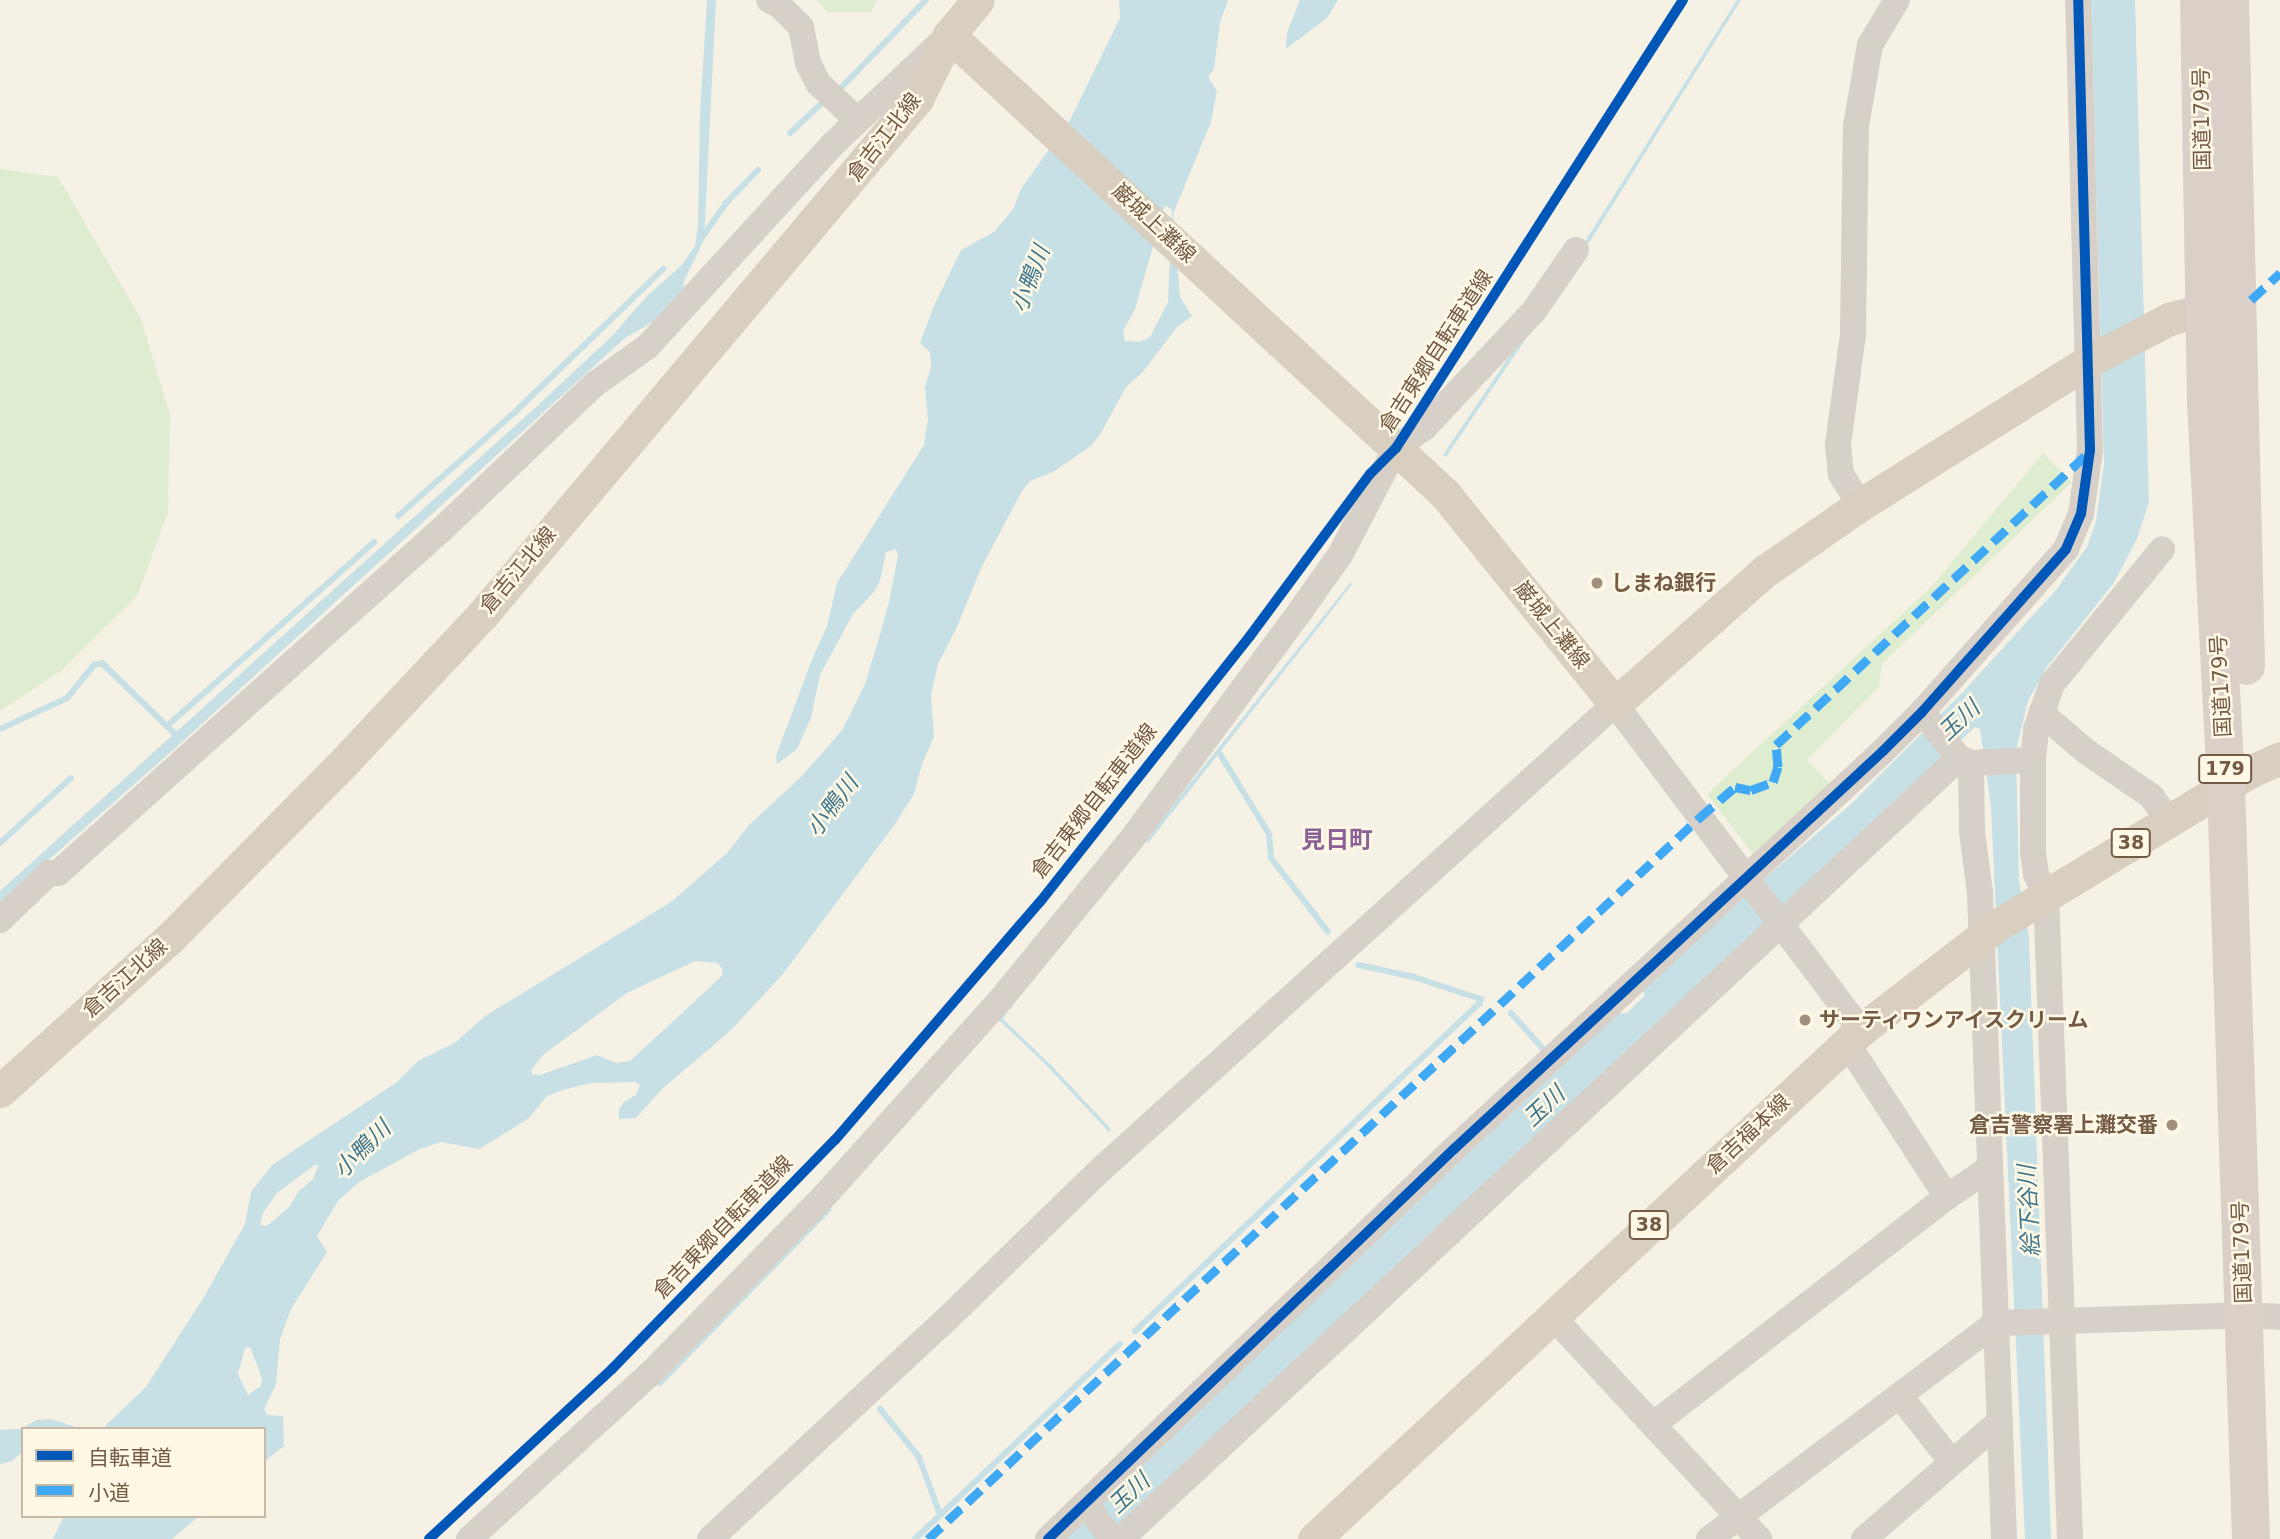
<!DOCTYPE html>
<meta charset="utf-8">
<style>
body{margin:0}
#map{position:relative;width:2280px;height:1539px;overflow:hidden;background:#f6f1e5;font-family:"DejaVu Sans","Noto Sans JP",sans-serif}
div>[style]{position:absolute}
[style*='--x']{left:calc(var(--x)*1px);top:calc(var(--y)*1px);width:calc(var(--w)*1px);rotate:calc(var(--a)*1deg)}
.green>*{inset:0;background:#deedcf}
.water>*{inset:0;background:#c6e0e6}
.stream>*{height:6px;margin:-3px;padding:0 3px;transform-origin:3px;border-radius:3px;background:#c6e0e6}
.minor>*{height:26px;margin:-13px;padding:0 13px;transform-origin:13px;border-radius:13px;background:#d7d0c8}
.major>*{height:33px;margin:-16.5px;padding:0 16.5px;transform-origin:16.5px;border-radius:16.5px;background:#d8cfc1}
.highway>*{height:38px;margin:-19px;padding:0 19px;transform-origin:19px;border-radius:19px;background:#dad0c8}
.quiet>*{height:9px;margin-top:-4.5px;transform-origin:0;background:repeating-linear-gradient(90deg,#3fa9f5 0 18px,transparent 0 27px)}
.cycleway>*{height:10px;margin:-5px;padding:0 5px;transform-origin:5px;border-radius:5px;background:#0057b8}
.dots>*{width:19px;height:19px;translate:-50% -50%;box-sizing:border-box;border:4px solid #fff8e5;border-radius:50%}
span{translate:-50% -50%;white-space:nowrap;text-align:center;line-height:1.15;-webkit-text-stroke:5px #fff8e5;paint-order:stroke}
.shield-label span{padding:2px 5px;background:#fff8e5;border:2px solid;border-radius:5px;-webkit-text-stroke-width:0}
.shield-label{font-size:19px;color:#735b46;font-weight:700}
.street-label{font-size:21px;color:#735b46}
.poi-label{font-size:21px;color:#735b46;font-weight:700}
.left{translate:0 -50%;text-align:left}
.right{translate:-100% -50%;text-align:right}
.water-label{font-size:23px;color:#42798f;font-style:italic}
.quarter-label{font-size:24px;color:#8b6197;font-weight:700}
.legend{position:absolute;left:21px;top:1427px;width:245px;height:91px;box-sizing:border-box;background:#fff8e5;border:2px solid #c7b9a5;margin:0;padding:9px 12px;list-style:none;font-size:21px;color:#735b46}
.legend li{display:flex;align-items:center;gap:14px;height:35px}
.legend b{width:35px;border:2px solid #c7b9a5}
</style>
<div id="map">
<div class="green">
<i style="clip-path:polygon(817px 0,877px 0,871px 12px,827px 12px)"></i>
<i style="clip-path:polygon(0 169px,58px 177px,141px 319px,170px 415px,168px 512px,137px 596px,62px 670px,0 711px)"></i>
<i style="clip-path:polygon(2043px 453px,2072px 482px,1882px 664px,1879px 687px,1807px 760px,1834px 788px,1755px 857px,1707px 794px,1931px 587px)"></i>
</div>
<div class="water">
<i style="clip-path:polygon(707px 0,716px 0,704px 240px,684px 281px,683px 294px,656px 320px,625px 338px,182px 742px,0 903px,0 891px,537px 406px,611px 337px,648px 295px,681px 266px,695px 246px,698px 225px,700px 114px)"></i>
<i style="clip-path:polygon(evenodd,1119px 0,1228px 0,1220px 22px,1214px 69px,1208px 77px,1217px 91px,1211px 122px,1173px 214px,1180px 297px,1192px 316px,1177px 327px,1142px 373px,1126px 387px,1101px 433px,1092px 445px,1053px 472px,1030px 481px,1022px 491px,981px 568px,957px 627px,938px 664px,931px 695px,934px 737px,922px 764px,914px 794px,893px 827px,783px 974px,729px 1032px,662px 1089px,636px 1118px,619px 1119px,619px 1110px,624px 1102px,636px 1095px,640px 1085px,636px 1082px,591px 1083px,563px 1090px,547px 1096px,528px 1119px,479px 1149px,441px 1142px,420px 1149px,359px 1182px,338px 1201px,317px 1236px,327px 1252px,291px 1309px,280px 1339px,276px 1384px,264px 1409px,267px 1415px,283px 1416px,284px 1446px,264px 1462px,264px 1429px,102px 1429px,146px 1387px,204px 1297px,245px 1224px,251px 1192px,272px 1165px,397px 1082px,418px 1061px,456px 1042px,485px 1016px,671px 902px,727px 853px,750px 824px,802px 776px,843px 729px,865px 684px,879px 638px,889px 602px,898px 556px,896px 549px,886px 552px,880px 581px,874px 592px,853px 614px,820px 675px,811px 718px,797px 749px,777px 764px,776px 756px,811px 662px,827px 626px,837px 583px,924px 445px,928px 419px,925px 387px,931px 367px,930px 352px,920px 343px,933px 308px,961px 250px,994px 232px,1013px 209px,1021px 189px,1070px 120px,1120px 18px,1119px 0,1165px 205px,1172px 210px,1168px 302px,1150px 337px,1140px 342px,1125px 341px,1123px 331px,1135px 309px,1165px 205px,1119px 0,695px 961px,718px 963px,723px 970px,721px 977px,630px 1061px,616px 1063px,597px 1055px,540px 1075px,532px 1074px,531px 1070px,544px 1054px,627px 993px,695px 961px,1119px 0,316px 1164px,318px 1166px,313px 1179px,299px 1191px,289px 1207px,267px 1226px,260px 1225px,263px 1213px,277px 1193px,316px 1164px,1119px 0,250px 1347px,262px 1378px,261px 1386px,248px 1395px,238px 1374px,245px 1348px,250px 1347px)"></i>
<i style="clip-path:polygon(1300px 0,1338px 0,1327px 18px,1286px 49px,1287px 33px)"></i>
<i style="clip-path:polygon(1737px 0,1741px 0,1567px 278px,1446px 457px,1443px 455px,1567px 270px)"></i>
<i style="clip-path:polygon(2091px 0,2135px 0,2149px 502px,2137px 539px,2113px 584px,2047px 667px,2028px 701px,2016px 751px,2019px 880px,2029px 938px,2051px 1539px,2025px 1539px,1991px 806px,1980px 729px,1975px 727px,1105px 1539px,1063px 1539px,1378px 1238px,1619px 1013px,1626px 1014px,1644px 996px,1644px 988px,1734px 905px,1850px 805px,1962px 693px,2056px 590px,2087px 547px,2096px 521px,2104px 464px)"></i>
<i style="clip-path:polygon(1351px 582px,1352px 584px,1319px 627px,1148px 843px,1146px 840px,1180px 796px)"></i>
<i style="clip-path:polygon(1006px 1009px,1008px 1011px,1003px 1019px,1052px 1066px,1111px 1129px,1109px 1132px,1047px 1066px,1000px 1021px,995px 1021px)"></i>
<i style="clip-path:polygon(829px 1207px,832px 1210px,660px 1387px,658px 1384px)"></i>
<i style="clip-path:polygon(51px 1419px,82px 1429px,23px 1429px,23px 1451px,12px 1461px,0 1464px,0 1430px,20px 1429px,37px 1420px)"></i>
<i style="clip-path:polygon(64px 1516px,199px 1516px,172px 1539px,53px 1539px)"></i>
</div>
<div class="stream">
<i style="--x:838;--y:91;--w:127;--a:-46"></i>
<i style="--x:790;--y:133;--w:48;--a:-43.3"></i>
<i style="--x:701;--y:239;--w:44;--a:-55.2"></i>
<i style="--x:726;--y:203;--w:46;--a:-45.9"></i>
<i style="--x:398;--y:516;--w:157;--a:-41.6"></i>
<i style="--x:515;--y:412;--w:206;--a:-44"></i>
<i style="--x:167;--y:726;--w:277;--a:-41.6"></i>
<i style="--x:0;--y:729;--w:74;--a:-24.8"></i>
<i style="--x:67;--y:698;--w:43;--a:-50.7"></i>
<i style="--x:94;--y:665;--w:8;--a:-14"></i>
<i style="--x:102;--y:663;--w:105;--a:44.2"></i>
<i style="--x:1220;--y:754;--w:94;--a:58.5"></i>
<i style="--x:1269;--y:834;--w:24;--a:85"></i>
<i style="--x:1271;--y:858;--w:93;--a:52.4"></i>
<i style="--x:0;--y:843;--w:96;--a:-42.5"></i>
<i style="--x:1511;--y:1013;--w:51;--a:48.2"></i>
<i style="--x:1135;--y:1331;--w:476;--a:-43.6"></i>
<i style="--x:1480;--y:1003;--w:4;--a:-76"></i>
<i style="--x:1481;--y:999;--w:71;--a:-161.8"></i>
<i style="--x:1414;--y:977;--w:57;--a:-167.9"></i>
<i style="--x:880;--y:1409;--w:62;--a:50.9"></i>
<i style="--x:919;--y:1457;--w:59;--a:70"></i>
<i style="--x:915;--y:1539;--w:283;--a:-43.6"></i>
</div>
<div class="minor">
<i style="--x:769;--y:0;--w:11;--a:27"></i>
<i style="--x:779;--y:5;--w:31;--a:45"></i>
<i style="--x:801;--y:27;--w:37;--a:79"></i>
<i style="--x:808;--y:63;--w:22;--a:63"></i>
<i style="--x:818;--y:83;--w:55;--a:43.5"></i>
<i style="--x:1860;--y:505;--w:36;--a:-122"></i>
<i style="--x:1841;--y:474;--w:30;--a:-96"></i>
<i style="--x:1838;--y:444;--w:111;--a:-82.2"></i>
<i style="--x:1853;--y:334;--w:208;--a:-89.2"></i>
<i style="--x:1856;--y:126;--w:82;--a:-80.2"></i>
<i style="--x:1870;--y:45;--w:52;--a:-59"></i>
<i style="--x:1922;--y:712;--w:59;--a:51.2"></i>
<i style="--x:2041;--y:713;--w:60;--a:40.3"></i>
<i style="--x:2087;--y:752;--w:78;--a:34.5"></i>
<i style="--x:2151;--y:796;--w:31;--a:54"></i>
<i style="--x:1971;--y:763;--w:62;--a:-2.8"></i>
<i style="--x:0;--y:920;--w:68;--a:-43.8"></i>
<i style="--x:49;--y:873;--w:9;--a:0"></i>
<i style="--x:58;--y:873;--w:513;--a:-41.84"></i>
<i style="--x:440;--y:531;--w:214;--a:-43.5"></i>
<i style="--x:595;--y:384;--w:65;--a:-35.6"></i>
<i style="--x:648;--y:346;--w:273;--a:-47.5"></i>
<i style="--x:832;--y:145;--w:146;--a:-43.3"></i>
<i style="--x:1847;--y:1043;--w:184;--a:57"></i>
<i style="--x:1551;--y:1315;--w:306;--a:47.1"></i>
<i style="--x:1900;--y:1396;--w:83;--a:51.9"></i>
<i style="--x:1654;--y:1424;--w:371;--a:-37.8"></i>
<i style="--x:1947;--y:1197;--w:50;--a:-34.3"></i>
<i style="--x:1086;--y:1505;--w:43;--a:52.6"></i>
<i style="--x:469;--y:1539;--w:246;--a:-42.4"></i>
<i style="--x:651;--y:1373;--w:252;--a:-45.6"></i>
<i style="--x:827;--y:1193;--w:262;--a:-48.1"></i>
<i style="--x:1002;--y:998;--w:204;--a:-50.8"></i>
<i style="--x:1131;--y:840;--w:286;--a:-53.5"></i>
<i style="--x:1301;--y:610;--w:67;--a:-54.7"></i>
<i style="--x:1340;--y:555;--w:121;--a:-62.4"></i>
<i style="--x:1396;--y:448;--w:34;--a:-36"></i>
<i style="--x:1424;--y:428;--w:161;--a:-46.8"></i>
<i style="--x:1534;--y:311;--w:74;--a:-55.5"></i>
<i style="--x:710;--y:1539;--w:325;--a:-42.9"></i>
<i style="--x:948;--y:1318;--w:206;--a:-44.2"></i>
<i style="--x:1096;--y:1174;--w:700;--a:-42.16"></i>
<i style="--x:1615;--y:704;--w:408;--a:53"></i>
<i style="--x:1048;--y:1539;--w:563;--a:-43.85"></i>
<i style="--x:1454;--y:1149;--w:585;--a:-42.85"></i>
<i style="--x:1883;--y:751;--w:55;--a:-45"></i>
<i style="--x:1922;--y:712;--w:217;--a:-48.5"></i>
<i style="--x:2066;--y:549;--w:38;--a:-67"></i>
<i style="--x:2081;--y:514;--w:65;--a:-82"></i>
<i style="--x:2090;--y:450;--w:450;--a:-91.5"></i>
<i style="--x:1121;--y:1539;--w:1146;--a:-42.98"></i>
<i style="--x:1959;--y:758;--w:13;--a:23"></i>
<i style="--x:1971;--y:763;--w:69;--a:89.2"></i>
<i style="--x:1972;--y:832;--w:62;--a:82.5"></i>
<i style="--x:1980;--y:893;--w:646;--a:87.87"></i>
<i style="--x:1709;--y:1539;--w:359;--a:-37"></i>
<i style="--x:1996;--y:1323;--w:248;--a:-1.8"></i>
<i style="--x:2244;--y:1315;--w:36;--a:3"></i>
<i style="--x:1864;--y:1539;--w:180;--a:-40.9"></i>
<i style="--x:2070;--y:1539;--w:645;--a:-92.13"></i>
<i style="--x:2046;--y:894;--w:22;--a:-117"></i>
<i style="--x:2036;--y:874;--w:22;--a:-98"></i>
<i style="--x:2033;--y:852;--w:92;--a:-90"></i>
<i style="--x:2033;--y:760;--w:31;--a:-84"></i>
<i style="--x:2036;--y:729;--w:48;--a:-70.4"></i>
<i style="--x:2052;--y:684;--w:174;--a:-50.8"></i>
</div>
<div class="major">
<i style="--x:949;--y:35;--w:676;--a:42.78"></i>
<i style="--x:1445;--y:494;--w:270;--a:51"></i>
<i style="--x:1615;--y:704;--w:200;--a:-41.6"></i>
<i style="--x:1765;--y:571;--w:116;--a:-34.8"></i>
<i style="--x:1860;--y:505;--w:268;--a:-32.2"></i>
<i style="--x:2087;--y:362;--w:93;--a:-27.7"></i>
<i style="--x:2169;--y:319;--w:38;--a:-15"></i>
<i style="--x:2206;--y:309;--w:23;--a:-2"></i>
<i style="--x:0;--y:1091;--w:227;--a:-42"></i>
<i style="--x:169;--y:939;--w:250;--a:-45.3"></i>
<i style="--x:345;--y:761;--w:202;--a:-46.8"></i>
<i style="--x:483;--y:614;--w:673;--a:-49.88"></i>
<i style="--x:917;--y:99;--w:72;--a:-63.4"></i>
<i style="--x:949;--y:35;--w:45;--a:-50.4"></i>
<i style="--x:1314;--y:1539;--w:747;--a:-42.94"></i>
<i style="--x:1861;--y:1030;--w:170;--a:-37.6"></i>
<i style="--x:1996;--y:926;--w:296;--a:-31.3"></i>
<i style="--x:2249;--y:772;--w:34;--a:-24"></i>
</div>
<div class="highway">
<i style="--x:2199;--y:0;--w:403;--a:89"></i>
<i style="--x:2206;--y:403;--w:384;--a:87"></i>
<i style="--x:2226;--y:786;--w:753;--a:88.1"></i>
<i style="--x:2230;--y:0;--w:666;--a:88.62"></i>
</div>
<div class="quiet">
<i style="--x:2251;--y:300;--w:40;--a:-43"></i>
<i style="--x:928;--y:1539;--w:1056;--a:-43.08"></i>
<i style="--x:1699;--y:818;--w:48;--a:-40.7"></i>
<i style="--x:1735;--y:787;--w:16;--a:11"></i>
<i style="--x:1751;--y:790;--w:23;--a:-20"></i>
<i style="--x:1773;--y:782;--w:16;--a:-72"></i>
<i style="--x:1778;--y:767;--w:22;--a:-95"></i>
<i style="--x:1776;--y:745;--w:429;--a:-43.1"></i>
</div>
<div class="cycleway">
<i style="--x:429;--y:1539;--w:250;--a:-42.9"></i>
<i style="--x:612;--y:1369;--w:320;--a:-45.8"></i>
<i style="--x:835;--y:1140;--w:314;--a:-49.3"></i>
<i style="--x:1040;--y:902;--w:339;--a:-51.7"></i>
<i style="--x:1250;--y:636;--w:202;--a:-53.5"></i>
<i style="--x:1370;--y:474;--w:37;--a:-45"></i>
<i style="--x:1396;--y:448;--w:532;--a:-57.36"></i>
<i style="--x:1048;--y:1539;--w:563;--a:-43.85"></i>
<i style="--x:1454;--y:1149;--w:585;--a:-42.85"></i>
<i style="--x:1883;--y:751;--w:55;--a:-45"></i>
<i style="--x:1922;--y:712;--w:217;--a:-48.5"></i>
<i style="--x:2066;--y:549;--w:38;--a:-67"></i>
<i style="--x:2081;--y:514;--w:65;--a:-82"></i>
<i style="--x:2090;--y:450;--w:450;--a:-91.5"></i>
</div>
<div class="dots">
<i style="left:1597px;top:583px;background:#a1907e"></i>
<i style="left:1805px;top:1020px;background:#a1907e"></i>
<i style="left:2172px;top:1125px;background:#a1907e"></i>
</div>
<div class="shield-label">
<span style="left:2225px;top:769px">179</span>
<span style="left:2131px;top:843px">38</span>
<span style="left:1649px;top:1225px">38</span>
</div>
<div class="street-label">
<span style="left:2202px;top:119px;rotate:-91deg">国道179号</span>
<span style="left:884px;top:137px;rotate:-52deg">倉吉江北線</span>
<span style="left:1154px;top:223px;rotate:43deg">巌城上灘線</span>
<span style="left:1436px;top:351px;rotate:-57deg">倉吉東郷自転車道線</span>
<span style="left:518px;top:570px;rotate:-50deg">倉吉江北線</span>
<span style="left:1552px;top:625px;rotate:51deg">巌城上灘線</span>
<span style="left:2221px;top:686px;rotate:-93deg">国道179号</span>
<span style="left:1094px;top:801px;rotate:-52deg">倉吉東郷自転車道線</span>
<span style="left:125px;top:978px;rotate:-42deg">倉吉江北線</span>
<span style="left:1748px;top:1134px;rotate:-43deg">倉吉福本線</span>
<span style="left:723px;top:1227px;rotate:-46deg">倉吉東郷自転車道線</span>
<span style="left:2242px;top:1252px;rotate:-92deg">国道179号</span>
</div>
<div class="poi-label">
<span class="left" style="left:1611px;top:583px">しまね銀行</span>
<span class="left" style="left:1819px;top:1020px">サーティワンアイスクリーム</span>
<span class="right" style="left:2158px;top:1125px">倉吉警察署上灘交番</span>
</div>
<div class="water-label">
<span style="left:1030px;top:279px;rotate:-69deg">小鴨川</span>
<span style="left:1959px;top:720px;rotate:-43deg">玉川</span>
<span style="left:832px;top:806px;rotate:-53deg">小鴨川</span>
<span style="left:1544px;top:1106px;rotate:-43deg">玉川</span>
<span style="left:362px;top:1149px;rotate:-45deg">小鴨川</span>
<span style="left:2029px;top:1211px;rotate:-93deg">絵下谷川</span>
<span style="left:1129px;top:1493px;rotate:-43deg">玉川</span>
</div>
<div class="quarter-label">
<span style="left:1337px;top:841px">見日町</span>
</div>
<ul class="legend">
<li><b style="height:9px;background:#0057b8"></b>自転車道</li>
<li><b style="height:9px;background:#3fa9f5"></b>小道</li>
</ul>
</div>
